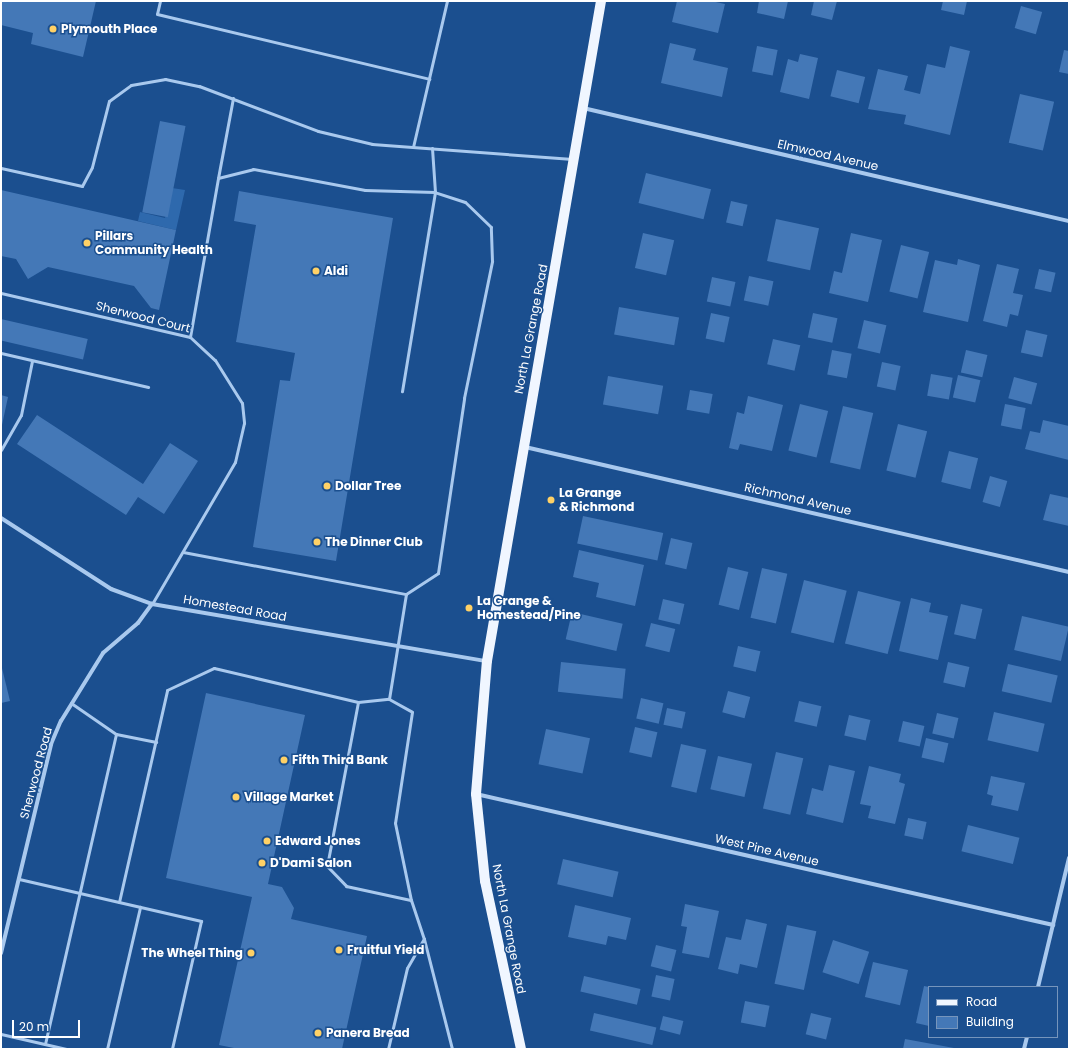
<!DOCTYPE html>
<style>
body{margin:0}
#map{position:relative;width:1070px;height:1050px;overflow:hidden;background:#1b4f8f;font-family:Poppins,sans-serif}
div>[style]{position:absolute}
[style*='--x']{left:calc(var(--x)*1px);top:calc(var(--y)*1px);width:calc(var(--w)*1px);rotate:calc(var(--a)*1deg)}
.green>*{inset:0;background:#2e69ad}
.building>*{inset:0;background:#4478b7;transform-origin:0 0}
.lane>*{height:3px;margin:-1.5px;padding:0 1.5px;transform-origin:1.5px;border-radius:1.5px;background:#a9c9ee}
.street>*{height:4px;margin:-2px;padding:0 2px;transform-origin:2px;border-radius:2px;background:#a9c9ee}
.primary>*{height:10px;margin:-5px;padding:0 5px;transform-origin:5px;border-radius:5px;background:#f0f6ff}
.dots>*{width:11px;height:11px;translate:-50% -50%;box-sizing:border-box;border:2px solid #1b4f8f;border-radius:50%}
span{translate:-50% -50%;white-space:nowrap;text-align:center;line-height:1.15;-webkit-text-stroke:3px #1b4f8f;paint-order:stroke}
.poi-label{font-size:12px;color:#fff;font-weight:700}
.left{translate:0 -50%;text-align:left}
.right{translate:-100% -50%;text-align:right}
.street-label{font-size:12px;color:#fff}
.frame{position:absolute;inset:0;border:2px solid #fff;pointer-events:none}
.legend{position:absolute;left:928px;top:986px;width:130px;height:52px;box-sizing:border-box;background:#1b4f8f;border:1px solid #7695bc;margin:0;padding:5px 7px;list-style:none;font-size:12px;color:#fff}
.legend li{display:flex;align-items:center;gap:8px;height:20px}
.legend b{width:20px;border:1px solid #7695bc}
.scale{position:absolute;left:12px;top:1020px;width:68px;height:18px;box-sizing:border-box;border:2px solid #fff;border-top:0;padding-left:5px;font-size:12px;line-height:14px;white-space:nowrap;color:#fff;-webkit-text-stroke:3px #1b4f8f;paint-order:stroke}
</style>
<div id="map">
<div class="green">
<i style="clip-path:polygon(172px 188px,185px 190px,176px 230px,138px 221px,140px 212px,165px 218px)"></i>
</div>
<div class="building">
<i style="clip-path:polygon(1px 1px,96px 1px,83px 57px,31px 44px,33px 33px,1px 25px)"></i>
<i style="clip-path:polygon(677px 1px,711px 1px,725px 4px,718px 33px,672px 22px)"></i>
<i style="clip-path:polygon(759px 1px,788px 1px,784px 19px,757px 13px)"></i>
<i style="clip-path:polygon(814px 1px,837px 1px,832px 20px,811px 15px)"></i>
<i style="clip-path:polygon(943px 1px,967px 1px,964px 15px,941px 10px)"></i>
<i style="left:1021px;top:6px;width:22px;height:23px;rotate:16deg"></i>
<i style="clip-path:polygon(670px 43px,696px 49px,693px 60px,728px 68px,722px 97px,661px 83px)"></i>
<i style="left:757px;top:46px;width:21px;height:26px;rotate:11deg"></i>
<i style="clip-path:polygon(950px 46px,970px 51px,950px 135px,904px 124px,906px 115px,868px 109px,878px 69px,908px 76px,904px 90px,920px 94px,927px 64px,945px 68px)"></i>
<i style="clip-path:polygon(1064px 50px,1069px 51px,1069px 74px,1059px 72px)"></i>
<i style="clip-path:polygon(800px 54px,818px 58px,809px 99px,780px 92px,788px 59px,798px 62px)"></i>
<i style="left:837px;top:70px;width:29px;height:27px;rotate:14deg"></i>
<i style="left:1020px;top:94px;width:35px;height:50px;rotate:13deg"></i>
<i style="left:160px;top:121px;width:26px;height:93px;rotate:11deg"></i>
<i style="left:646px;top:173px;width:67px;height:31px;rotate:14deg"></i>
<i style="clip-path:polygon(1px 190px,176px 230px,159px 310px,151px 308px,134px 286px,48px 267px,28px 279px,16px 259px,1px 256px)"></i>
<i style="clip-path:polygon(239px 191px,393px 218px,336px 561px,253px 547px,280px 380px,290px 381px,295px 353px,236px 342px,256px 225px,234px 221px)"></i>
<i style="left:731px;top:201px;width:17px;height:22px;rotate:13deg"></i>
<i style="left:776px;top:219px;width:44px;height:43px;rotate:12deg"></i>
<i style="left:643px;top:233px;width:32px;height:36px;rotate:13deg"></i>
<i style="clip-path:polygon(851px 233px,882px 240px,868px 302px,829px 293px,834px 271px,842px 273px)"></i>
<i style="left:901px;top:245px;width:29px;height:48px;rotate:14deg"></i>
<i style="clip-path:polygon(958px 259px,980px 265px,968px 322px,923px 312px,935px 260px,957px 265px)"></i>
<i style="clip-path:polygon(997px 264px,1019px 269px,1013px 293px,1023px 295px,1018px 316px,1010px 314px,1007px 327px,983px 321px)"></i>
<i style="left:1039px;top:269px;width:17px;height:20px;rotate:13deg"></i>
<i style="left:749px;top:276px;width:25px;height:25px;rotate:12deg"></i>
<i style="left:712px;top:277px;width:24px;height:25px;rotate:12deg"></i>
<i style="left:619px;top:307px;width:61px;height:28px;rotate:10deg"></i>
<i style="left:711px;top:313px;width:19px;height:26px;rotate:12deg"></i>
<i style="left:813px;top:313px;width:25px;height:25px;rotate:12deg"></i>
<i style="left:1px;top:319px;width:89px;height:21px;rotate:13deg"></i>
<i style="left:864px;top:320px;width:23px;height:29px;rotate:13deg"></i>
<i style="left:1026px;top:330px;width:22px;height:23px;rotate:13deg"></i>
<i style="left:773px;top:339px;width:28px;height:26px;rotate:13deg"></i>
<i style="left:832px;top:350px;width:20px;height:25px;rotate:11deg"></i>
<i style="left:966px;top:350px;width:22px;height:23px;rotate:13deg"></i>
<i style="left:882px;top:362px;width:19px;height:25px;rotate:12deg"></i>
<i style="left:931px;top:374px;width:22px;height:22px;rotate:10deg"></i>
<i style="left:958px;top:375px;width:23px;height:23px;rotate:13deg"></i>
<i style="left:608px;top:376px;width:56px;height:29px;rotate:10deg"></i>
<i style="left:1014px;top:377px;width:24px;height:22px;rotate:15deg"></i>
<i style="left:690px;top:390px;width:23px;height:20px;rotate:10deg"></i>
<i style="clip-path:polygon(1px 395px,8px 397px,2px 425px,1px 425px)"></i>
<i style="clip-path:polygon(748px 396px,783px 405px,772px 451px,740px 444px,738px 450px,729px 448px,737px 412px,744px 414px)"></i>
<i style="left:800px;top:404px;width:29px;height:48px;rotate:14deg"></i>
<i style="left:1005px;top:404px;width:21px;height:22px;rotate:11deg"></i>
<i style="left:843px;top:406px;width:31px;height:58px;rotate:13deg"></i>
<i style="clip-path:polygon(37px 415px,143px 484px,170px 443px,198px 461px,164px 514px,138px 497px,126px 515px,17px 444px)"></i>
<i style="clip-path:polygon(1043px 420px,1069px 426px,1069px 460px,1025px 449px,1030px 431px,1040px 433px)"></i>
<i style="left:898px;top:424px;width:30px;height:48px;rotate:14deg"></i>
<i style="left:949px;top:451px;width:30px;height:32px;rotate:14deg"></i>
<i style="left:990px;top:476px;width:18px;height:27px;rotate:16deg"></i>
<i style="clip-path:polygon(1050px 494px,1069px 498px,1069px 526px,1043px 520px)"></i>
<i style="left:583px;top:516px;width:82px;height:28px;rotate:12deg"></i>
<i style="left:671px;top:538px;width:22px;height:27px;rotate:13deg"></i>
<i style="clip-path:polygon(579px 550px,644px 565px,635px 606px,596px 597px,599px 583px,573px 577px)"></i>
<i style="left:728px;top:567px;width:21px;height:39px;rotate:14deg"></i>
<i style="left:762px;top:568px;width:26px;height:51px;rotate:13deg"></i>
<i style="left:804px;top:580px;width:44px;height:54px;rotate:14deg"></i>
<i style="left:858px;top:591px;width:44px;height:54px;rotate:14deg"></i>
<i style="clip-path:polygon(911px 598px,931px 603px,929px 612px,948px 616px,938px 660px,899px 651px)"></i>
<i style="left:663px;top:599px;width:22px;height:21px;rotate:13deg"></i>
<i style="left:961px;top:604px;width:22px;height:31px;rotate:13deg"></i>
<i style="left:572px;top:612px;width:52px;height:28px;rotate:13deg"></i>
<i style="left:1022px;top:616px;width:48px;height:35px;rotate:13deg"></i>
<i style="left:651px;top:623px;width:25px;height:24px;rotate:14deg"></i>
<i style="left:738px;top:646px;width:23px;height:21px;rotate:13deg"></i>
<i style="left:561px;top:662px;width:65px;height:30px;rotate:6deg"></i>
<i style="left:948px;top:662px;width:22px;height:21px;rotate:13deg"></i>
<i style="clip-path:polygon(1px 664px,10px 701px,1px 703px)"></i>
<i style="left:1008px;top:664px;width:51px;height:28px;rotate:13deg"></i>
<i style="left:728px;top:691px;width:23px;height:22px;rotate:15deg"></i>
<i style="clip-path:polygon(206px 693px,305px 715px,268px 884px,282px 887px,294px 908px,291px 919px,367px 936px,342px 1049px,239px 1049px,219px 1045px,252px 897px,166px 878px)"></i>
<i style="left:641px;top:698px;width:23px;height:21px;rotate:13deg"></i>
<i style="left:799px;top:701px;width:23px;height:21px;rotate:13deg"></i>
<i style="left:667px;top:708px;width:19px;height:17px;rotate:12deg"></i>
<i style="left:994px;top:712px;width:52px;height:29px;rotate:13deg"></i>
<i style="left:937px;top:713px;width:22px;height:21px;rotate:13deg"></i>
<i style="left:849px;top:715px;width:22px;height:21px;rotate:13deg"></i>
<i style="left:903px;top:721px;width:22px;height:21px;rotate:13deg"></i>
<i style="left:635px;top:727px;width:23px;height:26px;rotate:13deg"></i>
<i style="left:546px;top:729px;width:45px;height:36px;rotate:12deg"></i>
<i style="left:926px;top:738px;width:23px;height:20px;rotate:13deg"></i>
<i style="left:681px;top:744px;width:26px;height:44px;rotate:13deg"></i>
<i style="left:776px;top:752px;width:28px;height:58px;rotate:13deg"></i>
<i style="left:718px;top:756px;width:35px;height:34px;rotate:13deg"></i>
<i style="clip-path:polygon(829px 765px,855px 771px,843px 823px,806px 814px,812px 788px,823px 791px)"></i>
<i style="clip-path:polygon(869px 766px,901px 774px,899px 782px,905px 784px,895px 824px,868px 818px,871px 806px,860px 804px)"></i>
<i style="clip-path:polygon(991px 776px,1025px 783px,1018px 811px,991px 805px,993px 796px,987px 794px)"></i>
<i style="left:908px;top:818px;width:19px;height:18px;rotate:12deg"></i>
<i style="left:968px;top:825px;width:53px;height:27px;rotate:14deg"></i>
<i style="left:563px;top:859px;width:57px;height:26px;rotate:13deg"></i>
<i style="clip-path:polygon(685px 904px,719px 911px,709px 958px,682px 953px,687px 927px,681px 926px)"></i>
<i style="clip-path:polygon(575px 905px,631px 918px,626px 940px,608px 936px,606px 945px,568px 937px)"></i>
<i style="clip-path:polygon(746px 919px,767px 924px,757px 968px,740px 964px,738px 974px,718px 969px,726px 937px,741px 940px)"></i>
<i style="left:787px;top:925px;width:30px;height:60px;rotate:12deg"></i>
<i style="left:833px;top:940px;width:38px;height:34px;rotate:18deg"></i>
<i style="left:656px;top:945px;width:21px;height:22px;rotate:14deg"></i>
<i style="left:873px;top:962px;width:36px;height:36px;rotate:13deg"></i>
<i style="left:656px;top:975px;width:19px;height:22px;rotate:12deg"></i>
<i style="left:584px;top:976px;width:58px;height:16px;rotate:13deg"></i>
<i style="clip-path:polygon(924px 986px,929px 987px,929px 1026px,916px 1023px)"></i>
<i style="left:745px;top:1001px;width:25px;height:22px;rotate:11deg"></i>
<i style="left:594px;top:1013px;width:64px;height:18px;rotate:13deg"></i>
<i style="left:811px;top:1013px;width:21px;height:22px;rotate:14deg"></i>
<i style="left:663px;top:1016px;width:21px;height:14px;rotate:14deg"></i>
<i style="clip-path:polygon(905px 1039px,954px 1048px,954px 1049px,903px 1049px)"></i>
</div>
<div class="lane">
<i style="--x:160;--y:1;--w:13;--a:103"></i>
<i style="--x:157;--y:14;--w:280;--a:13.4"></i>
<i style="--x:233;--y:98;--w:81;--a:100.6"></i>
<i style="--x:218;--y:178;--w:36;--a:-14"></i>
<i style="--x:253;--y:169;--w:114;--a:10.6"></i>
<i style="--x:365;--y:190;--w:70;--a:1.6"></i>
<i style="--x:435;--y:192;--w:202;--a:99.4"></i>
<i style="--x:413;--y:147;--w:150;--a:-76.9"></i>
<i style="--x:1;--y:168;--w:83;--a:12.5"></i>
<i style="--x:82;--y:186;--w:21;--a:-62"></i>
<i style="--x:92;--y:167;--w:68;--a:-75.6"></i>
<i style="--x:109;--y:101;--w:27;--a:-36"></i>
<i style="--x:131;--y:85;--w:35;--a:-10"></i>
<i style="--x:165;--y:79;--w:35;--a:12"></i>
<i style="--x:199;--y:86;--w:127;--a:20.7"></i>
<i style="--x:318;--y:131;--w:56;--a:13.5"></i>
<i style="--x:372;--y:144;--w:201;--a:4.3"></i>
<i style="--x:1;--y:293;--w:194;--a:13.1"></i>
<i style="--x:190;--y:337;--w:34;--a:43"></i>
<i style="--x:215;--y:360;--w:51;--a:57.9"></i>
<i style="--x:242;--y:403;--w:20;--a:84"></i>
<i style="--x:244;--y:423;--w:40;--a:103"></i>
<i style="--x:235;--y:462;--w:164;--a:120.3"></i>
<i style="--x:190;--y:337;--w:161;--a:-80"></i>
<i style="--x:1;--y:353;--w:151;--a:13"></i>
<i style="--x:1;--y:450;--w:40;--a:-60.3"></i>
<i style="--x:21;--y:415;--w:55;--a:-78.5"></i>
<i style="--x:183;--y:552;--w:227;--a:10.7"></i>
<i style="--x:406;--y:594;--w:38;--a:-33"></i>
<i style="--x:438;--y:573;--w:177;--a:-81.5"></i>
<i style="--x:464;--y:398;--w:140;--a:-78.4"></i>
<i style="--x:492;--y:261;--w:34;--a:-92"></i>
<i style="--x:491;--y:227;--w:36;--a:-136"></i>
<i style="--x:465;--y:202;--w:32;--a:-162"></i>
<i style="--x:435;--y:192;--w:44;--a:-93.9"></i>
<i style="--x:389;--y:699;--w:106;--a:-80.8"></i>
<i style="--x:358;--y:702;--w:167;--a:100.7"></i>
<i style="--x:327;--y:866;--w:28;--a:46"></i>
<i style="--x:346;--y:886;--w:66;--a:12.2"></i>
<i style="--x:71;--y:703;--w:55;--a:34.6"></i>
<i style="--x:116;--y:734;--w:41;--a:11.3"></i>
<i style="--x:19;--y:879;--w:187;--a:13"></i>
<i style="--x:201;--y:921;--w:131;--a:102.8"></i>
<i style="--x:119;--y:902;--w:217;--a:-77.2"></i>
<i style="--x:167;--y:690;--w:52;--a:-25.1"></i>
<i style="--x:214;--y:668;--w:148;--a:13.3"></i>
<i style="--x:358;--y:702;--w:31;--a:-6"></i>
<i style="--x:389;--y:699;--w:26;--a:29"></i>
<i style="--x:412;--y:712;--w:112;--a:98.7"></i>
<i style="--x:395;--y:823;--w:79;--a:78.3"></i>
<i style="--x:411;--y:900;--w:41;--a:71.6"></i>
<i style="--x:424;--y:939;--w:114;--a:75.7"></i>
<i style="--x:1;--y:1034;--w:67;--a:13"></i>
<i style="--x:45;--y:1044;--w:318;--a:-77.1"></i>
<i style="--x:107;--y:1049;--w:146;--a:-76.9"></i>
<i style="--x:388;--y:1049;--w:83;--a:-76.8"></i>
<i style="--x:407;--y:968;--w:34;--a:-60"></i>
</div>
<div class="street">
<i style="--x:583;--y:108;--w:499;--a:13.1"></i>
<i style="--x:525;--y:447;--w:558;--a:12.94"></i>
<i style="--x:1;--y:518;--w:131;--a:32.8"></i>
<i style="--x:111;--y:589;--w:44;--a:20.1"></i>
<i style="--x:152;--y:604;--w:339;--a:9.7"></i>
<i style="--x:476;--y:794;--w:592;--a:12.79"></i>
<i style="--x:1;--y:953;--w:215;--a:-76.5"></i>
<i style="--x:51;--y:744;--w:25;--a:-67"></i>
<i style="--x:61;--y:721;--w:80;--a:-58.3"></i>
<i style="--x:103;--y:653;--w:46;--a:-40.6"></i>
<i style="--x:138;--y:623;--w:24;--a:-54"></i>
<i style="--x:1038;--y:987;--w:133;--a:-76.5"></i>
<i style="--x:1024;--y:1049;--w:12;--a:-76"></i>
</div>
<div class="primary">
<i style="--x:521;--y:1049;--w:172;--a:-102.1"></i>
<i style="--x:485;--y:881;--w:87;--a:-95.9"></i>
<i style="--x:476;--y:794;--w:133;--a:-85.3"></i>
<i style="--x:487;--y:661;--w:670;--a:-80.2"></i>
</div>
<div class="dots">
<i style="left:53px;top:29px;background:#ffd166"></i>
<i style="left:87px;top:243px;background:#ffd166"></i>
<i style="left:316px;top:271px;background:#ffd166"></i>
<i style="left:327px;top:486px;background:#ffd166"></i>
<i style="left:551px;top:500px;background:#ffd166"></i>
<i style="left:317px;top:542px;background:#ffd166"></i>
<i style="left:469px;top:608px;background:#ffd166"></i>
<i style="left:284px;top:760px;background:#ffd166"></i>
<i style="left:236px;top:797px;background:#ffd166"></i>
<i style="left:267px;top:841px;background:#ffd166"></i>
<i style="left:262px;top:863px;background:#ffd166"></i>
<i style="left:339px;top:950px;background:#ffd166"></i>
<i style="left:251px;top:953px;background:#ffd166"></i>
<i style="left:318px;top:1033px;background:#ffd166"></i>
</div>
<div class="poi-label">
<span class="left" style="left:61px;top:29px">Plymouth Place</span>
<span class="left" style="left:95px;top:243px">Pillars<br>Community Health</span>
<span class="left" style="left:324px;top:271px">Aldi</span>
<span class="left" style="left:335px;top:486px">Dollar Tree</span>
<span class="left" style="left:559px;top:500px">La Grange<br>&amp; Richmond</span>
<span class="left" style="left:325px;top:542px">The Dinner Club</span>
<span class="left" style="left:477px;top:608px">La Grange &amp;<br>Homestead/Pine</span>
<span class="left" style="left:292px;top:760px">Fifth Third Bank</span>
<span class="left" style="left:244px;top:797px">Village Market</span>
<span class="left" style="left:275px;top:841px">Edward Jones</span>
<span class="left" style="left:270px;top:863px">D'Dami Salon</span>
<span class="left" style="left:347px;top:950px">Fruitful Yield</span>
<span class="right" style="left:243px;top:953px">The Wheel Thing</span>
<span class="left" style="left:326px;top:1033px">Panera Bread</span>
</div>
<div class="street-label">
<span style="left:828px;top:155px;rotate:13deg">Elmwood Avenue</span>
<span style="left:143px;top:317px;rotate:14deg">Sherwood Court</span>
<span style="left:531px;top:329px;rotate:-79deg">North La Grange Road</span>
<span style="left:798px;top:499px;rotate:13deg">Richmond Avenue</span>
<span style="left:235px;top:608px;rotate:10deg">Homestead Road</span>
<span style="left:36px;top:773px;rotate:-75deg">Sherwood Road</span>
<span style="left:767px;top:850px;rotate:13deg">West Pine Avenue</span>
<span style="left:509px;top:929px;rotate:79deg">North La Grange Road</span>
</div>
<div class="frame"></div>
<ul class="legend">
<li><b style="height:5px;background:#f0f6ff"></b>Road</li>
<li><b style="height:11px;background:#4478b7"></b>Building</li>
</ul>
<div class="scale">20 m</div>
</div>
